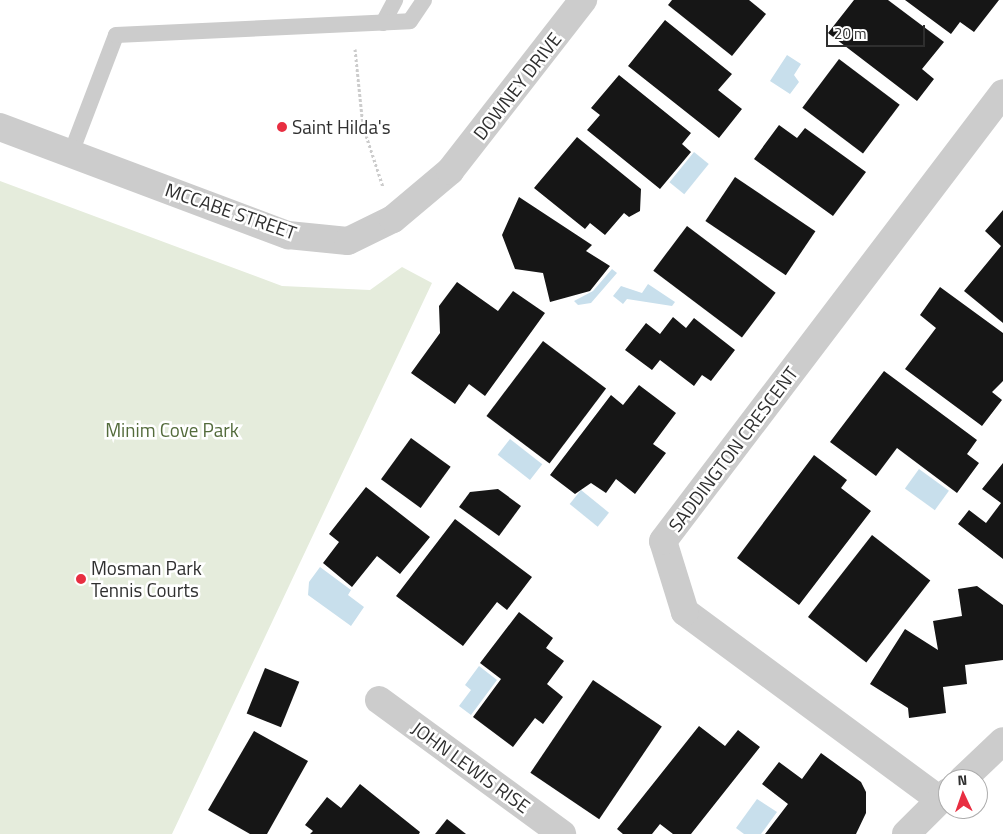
<!DOCTYPE html>
<style>
body{margin:0}
#map{position:relative;width:1003px;height:834px;overflow:hidden;background:#fff;font-family:"Titillium Web",sans-serif}
div>[style]{position:absolute}
[style*='--x']{left:calc(var(--x)*1px);top:calc(var(--y)*1px);width:calc(var(--w)*1px);rotate:calc(var(--a)*1deg)}
.green>*{inset:0;background:#e5ecdc}
.water>*{inset:0;background:#c8dfec;transform-origin:0 0}
.building>*{inset:0;background:#161616;transform-origin:0 0}
.path>*{height:3px;margin-top:-1.5px;transform-origin:0;background:repeating-linear-gradient(90deg,#ccc 0 2.5px,transparent 0 5px)}
.service>*{height:16px;margin:-8px;padding:0 8px;transform-origin:8px;border-radius:8px;background:#ccc}
.minor>*{height:28px;margin:-14px;padding:0 14px;transform-origin:14px;border-radius:14px;background:#ccc}
.dots>*{width:14px;height:14px;translate:-50% -50%;box-sizing:border-box;border:2px solid #fff;border-radius:50%}
span{translate:-50% -50%;white-space:nowrap;text-align:center;line-height:1.15;-webkit-text-stroke:5px #fff;paint-order:stroke}
.street-label{font-size:19px;color:#2f2f2f}
.poi-label{font-size:19px;color:#2f2f2f}
.left{translate:0 -50%;text-align:left}
.park-label{font-size:19px;color:#536b3b}
.north{position:absolute;left:938px;top:769px;width:50px;height:50px;box-sizing:border-box;background:#fff;border:1px solid #acacac;border-radius:50%;rotate:357deg;font-size:14px;font-weight:700;line-height:20px;text-align:center;color:#2f2f2f}
.north::after{content:'';display:block;margin:auto;width:18px;height:22px;background:#e82e41;clip-path:polygon(50% 0,100% 100%,50% 72%,0 100%)}
.scale{position:absolute;left:826px;top:25px;width:99px;height:22px;box-sizing:border-box;border:2px solid #2f2f2f;border-top:0;padding-left:6px;font-size:15px;line-height:18px;white-space:nowrap;color:#2f2f2f;-webkit-text-stroke:4px #fff;paint-order:stroke}
</style>
<div id="map">
<div class="green">
<i style="clip-path:polygon(0 181px,282px 286px,370px 290px,402px 267px,432px 283px,172px 834px,0 834px)"></i>
</div>
<div class="water">
<i style="clip-path:polygon(787px 55px,801px 64px,794px 75px,799px 82px,790px 94px,770px 81px)"></i>
<i style="left:694px;top:152px;width:19px;height:39px;rotate:39deg"></i>
<i style="clip-path:polygon(612px 269px,617px 273px,591px 303px,578px 305px,574px 301px,593px 291px)"></i>
<i style="clip-path:polygon(648px 284px,675px 302px,672px 306px,627px 299px,623px 304px,613px 296px,621px 286px,642px 293px)"></i>
<i style="left:510px;top:439px;width:41px;height:20px;rotate:38deg"></i>
<i style="left:919px;top:469px;width:37px;height:24px;rotate:36deg"></i>
<i style="left:581px;top:490px;width:36px;height:18px;rotate:39deg"></i>
<i style="clip-path:polygon(320px 567px,351px 590px,348px 595px,364px 607px,351px 626px,308px 595px,309px 582px)"></i>
<i style="clip-path:polygon(479px 666px,497px 680px,471px 715px,459px 706px,471px 690px,465px 685px)"></i>
<i style="clip-path:polygon(757px 799px,777px 812px,761px 834px,744px 834px,736px 828px)"></i>
</div>
<div class="building">
<i style="clip-path:polygon(672px 0,749px 0,766px 14px,732px 56px,668px 5px)"></i>
<i style="clip-path:polygon(854px 0,888px 0,944px 42px,922px 69px,934px 79px,917px 101px,828px 33px)"></i>
<i style="clip-path:polygon(905px 0,999px 0,974px 32px,960px 22px,951px 34px)"></i>
<i style="clip-path:polygon(665px 20px,732px 74px,718px 90px,742px 109px,719px 138px,628px 66px)"></i>
<i style="left:839px;top:59px;width:76px;height:61px;rotate:37deg"></i>
<i style="clip-path:polygon(619px 75px,691px 133px,682px 144px,691px 152px,660px 189px,587px 130px,600px 115px,591px 108px)"></i>
<i style="clip-path:polygon(779px 125px,797px 138px,805px 128px,866px 172px,833px 216px,754px 159px)"></i>
<i style="clip-path:polygon(577px 137px,641px 189px,640px 211px,629px 217px,624px 213px,605px 235px,590px 223px,585px 229px,534px 188px)"></i>
<i style="left:735px;top:177px;width:97px;height:53px;rotate:34deg"></i>
<i style="clip-path:polygon(519px 197px,592px 245px,586px 251px,610px 266px,590px 291px,550px 302px,543px 273px,515px 269px,502px 235px)"></i>
<i style="clip-path:polygon(1003px 210px,1003px 323px,964px 291px,1001px 246px,985px 231px)"></i>
<i style="left:687px;top:226px;width:111px;height:56px;rotate:37deg"></i>
<i style="clip-path:polygon(457px 282px,498px 311px,513px 291px,545px 313px,485px 396px,469px 384px,455px 404px,411px 373px,440px 333px,439px 306px)"></i>
<i style="clip-path:polygon(940px 287px,1003px 333px,1003px 381px,992px 392px,1002px 400px,982px 426px,905px 369px,936px 328px,920px 315px)"></i>
<i style="clip-path:polygon(673px 317px,686px 328px,694px 318px,735px 350px,711px 381px,702px 375px,694px 386px,660px 360px,652px 370px,625px 350px,646px 323px,660px 334px)"></i>
<i style="left:543px;top:341px;width:79px;height:94px;rotate:37deg"></i>
<i style="clip-path:polygon(884px 371px,977px 440px,967px 454px,979px 463px,957px 493px,897px 448px,876px 476px,830px 442px)"></i>
<i style="clip-path:polygon(639px 385px,676px 413px,653px 444px,666px 453px,635px 494px,616px 479px,606px 493px,591px 483px,575px 494px,550px 475px,611px 395px,623px 405px)"></i>
<i style="left:411px;top:438px;width:49px;height:51px;rotate:36deg"></i>
<i style="clip-path:polygon(814px 455px,847px 480px,841px 488px,871px 511px,799px 605px,737px 558px)"></i>
<i style="clip-path:polygon(1003px 463px,1003px 559px,958px 524px,969px 510px,986px 523px,1001px 503px,982px 489px)"></i>
<i style="clip-path:polygon(366px 487px,430px 537px,400px 574px,377px 556px,352px 587px,323px 563px,339px 542px,329px 534px)"></i>
<i style="clip-path:polygon(498px 489px,521px 506px,499px 536px,459px 507px,470px 492px)"></i>
<i style="clip-path:polygon(455px 519px,532px 577px,507px 610px,497px 602px,463px 646px,396px 596px)"></i>
<i style="left:872px;top:535px;width:74px;height:104px;rotate:38deg"></i>
<i style="clip-path:polygon(977px 586px,1003px 605px,1003px 660px,965px 665px,967px 684px,943px 687px,946px 713px,909px 718px,908px 708px,870px 684px,905px 629px,938px 650px,933px 621px,962px 616px,958px 589px)"></i>
<i style="clip-path:polygon(519px 612px,553px 638px,546px 648px,564px 661px,547px 684px,563px 697px,543px 724px,535px 718px,513px 747px,473px 717px,501px 679px,480px 663px)"></i>
<i style="left:265px;top:668px;width:37px;height:49px;rotate:22deg"></i>
<i style="left:593px;top:680px;width:83px;height:112px;rotate:34deg"></i>
<i style="clip-path:polygon(699px 726px,725px 746px,738px 730px,760px 747px,691px 834px,673px 834px,660px 824px,652px 834px,623px 834px,617px 829px)"></i>
<i style="clip-path:polygon(254px 731px,308px 761px,267px 834px,250px 834px,208px 810px)"></i>
<i style="clip-path:polygon(821px 753px,861px 782px,866px 792px,866px 813px,856px 834px,765px 834px,788px 804px,762px 784px,779px 762px,802px 779px)"></i>
<i style="clip-path:polygon(360px 784px,420px 832px,419px 834px,310px 834px,313px 831px,305px 825px,327px 797px,341px 808px)"></i>
<i style="clip-path:polygon(447px 819px,466px 834px,435px 834px)"></i>
</div>
<div class="path">
<i style="--x:355;--y:49;--w:77;--a:84.1"></i>
<i style="--x:363;--y:126;--w:64;--a:71.8"></i>
</div>
<div class="service">
<i style="--x:383;--y:23;--w:26;--a:-62"></i>
<i style="--x:71;--y:153;--w:126;--a:-69.1"></i>
<i style="--x:116;--y:35;--w:294;--a:-2.7"></i>
<i style="--x:410;--y:21;--w:25;--a:-56"></i>
</div>
<div class="minor">
<i style="--x:0;--y:127;--w:308;--a:20.6"></i>
<i style="--x:288;--y:235;--w:60;--a:5.7"></i>
<i style="--x:348;--y:241;--w:50;--a:-26.1"></i>
<i style="--x:393;--y:219;--w:75;--a:-40.1"></i>
<i style="--x:450;--y:171;--w:217;--a:-52.1"></i>
<i style="--x:379;--y:700;--w:227;--a:36.2"></i>
<i style="--x:963;--y:779;--w:55;--a:-43.5"></i>
<i style="--x:940;--y:800;--w:317;--a:-143.6"></i>
<i style="--x:685;--y:612;--w:74;--a:-107.2"></i>
<i style="--x:663;--y:541;--w:562;--a:-52.8"></i>
<i style="--x:906;--y:834;--w:59;--a:-45"></i>
</div>
<div class="dots">
<i style="left:282px;top:127px;background:#e82e41"></i>
<i style="left:81px;top:579px;background:#e82e41"></i>
</div>
<div class="street-label">
<span style="left:517px;top:86px;rotate:-52deg">DOWNEY DRIVE</span>
<span style="left:231px;top:211px;rotate:19deg">MCCABE STREET</span>
<span style="left:733px;top:449px;rotate:-53deg">SADDINGTON CRESCENT</span>
<span style="left:471px;top:767px;rotate:36deg">JOHN LEWIS RISE</span>
</div>
<div class="poi-label">
<span class="left" style="left:292px;top:127px">Saint Hilda's</span>
<span class="left" style="left:91px;top:579px">Mosman Park<br>Tennis Courts</span>
</div>
<div class="park-label">
<span style="left:172px;top:430px">Minim Cove Park</span>
</div>
<div class="north">N</div>
<div class="scale">20 m</div>
</div>
